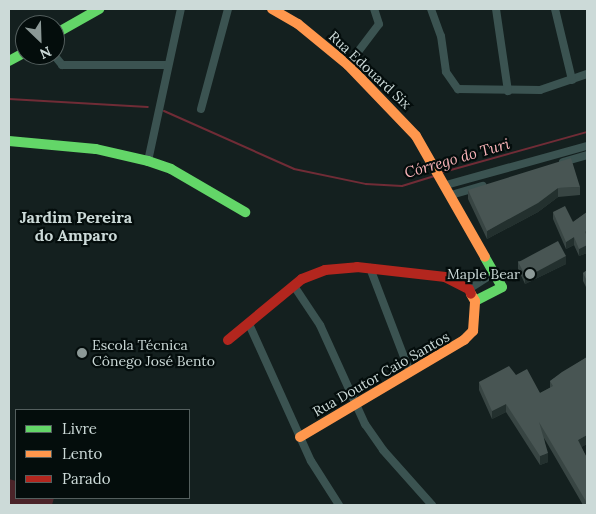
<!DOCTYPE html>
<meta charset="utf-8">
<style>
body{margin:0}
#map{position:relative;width:596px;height:514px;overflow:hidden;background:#14201f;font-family:Lora,serif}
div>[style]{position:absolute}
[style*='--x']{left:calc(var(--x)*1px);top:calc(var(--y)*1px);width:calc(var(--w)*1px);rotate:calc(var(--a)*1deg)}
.green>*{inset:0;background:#4b2429}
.stream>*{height:2px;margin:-1px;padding:0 1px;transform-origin:1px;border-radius:1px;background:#702c36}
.street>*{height:8px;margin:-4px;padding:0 4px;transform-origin:4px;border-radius:4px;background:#3b5351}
.fast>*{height:10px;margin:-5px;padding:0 5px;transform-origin:5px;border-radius:5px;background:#63d668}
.slow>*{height:10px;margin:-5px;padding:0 5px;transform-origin:5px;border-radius:5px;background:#ff974d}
.jam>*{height:10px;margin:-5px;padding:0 5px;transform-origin:5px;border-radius:5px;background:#b3261e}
.wall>*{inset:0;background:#384543}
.shaded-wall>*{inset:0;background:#23302e}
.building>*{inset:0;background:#485553;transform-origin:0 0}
.dots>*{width:14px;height:14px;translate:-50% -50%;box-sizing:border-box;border:2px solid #040d0c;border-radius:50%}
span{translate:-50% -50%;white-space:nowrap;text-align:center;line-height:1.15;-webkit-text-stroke:4.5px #040d0c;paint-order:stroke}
.street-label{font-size:14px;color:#ccdad8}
.poi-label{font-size:14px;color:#ccdad8}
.right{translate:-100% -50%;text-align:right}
.left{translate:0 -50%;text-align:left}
.water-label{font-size:15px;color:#f9b3b8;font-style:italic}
.quarter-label{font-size:16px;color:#ccdad8;font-weight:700}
.frame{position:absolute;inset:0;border:10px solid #ccdad8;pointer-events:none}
.legend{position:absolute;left:15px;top:409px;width:175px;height:90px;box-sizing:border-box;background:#040d0c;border:1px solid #545f5e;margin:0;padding:6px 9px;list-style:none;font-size:15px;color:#ccdad8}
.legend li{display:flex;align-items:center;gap:10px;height:25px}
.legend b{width:25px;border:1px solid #545f5e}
.north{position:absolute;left:15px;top:15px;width:50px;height:50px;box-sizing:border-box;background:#040d0c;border:1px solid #545f5e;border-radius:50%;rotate:156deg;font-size:14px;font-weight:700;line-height:20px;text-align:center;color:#ccdad8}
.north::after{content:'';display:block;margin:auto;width:18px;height:22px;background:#8c9997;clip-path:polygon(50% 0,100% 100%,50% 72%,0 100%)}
</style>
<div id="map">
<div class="green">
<i style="clip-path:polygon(9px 479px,16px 481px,16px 498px,54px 498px,52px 505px,9px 505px)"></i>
</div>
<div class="stream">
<i style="--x:9;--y:99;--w:139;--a:3.3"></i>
<i style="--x:164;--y:111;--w:142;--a:24"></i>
<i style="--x:294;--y:169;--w:74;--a:11.8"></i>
<i style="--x:366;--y:184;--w:36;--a:3"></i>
<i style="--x:402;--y:186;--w:34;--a:-17"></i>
<i style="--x:440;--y:173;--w:153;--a:-15.6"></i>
</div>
<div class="street">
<i style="--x:431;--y:9;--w:29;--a:70"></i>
<i style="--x:441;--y:36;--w:36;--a:82"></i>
<i style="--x:446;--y:72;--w:21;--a:55"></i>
<i style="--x:458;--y:89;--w:82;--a:0.7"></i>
<i style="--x:540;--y:90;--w:50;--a:-18.8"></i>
<i style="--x:496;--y:9;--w:83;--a:81.7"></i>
<i style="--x:555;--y:9;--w:73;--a:76.5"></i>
<i style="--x:54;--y:55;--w:13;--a:51"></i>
<i style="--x:62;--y:65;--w:105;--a:0"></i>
<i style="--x:348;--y:65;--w:51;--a:-52.9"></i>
<i style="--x:379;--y:24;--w:16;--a:-108"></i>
<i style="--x:201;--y:109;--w:104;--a:-74.9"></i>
<i style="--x:148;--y:161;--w:156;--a:-77.8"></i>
<i style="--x:563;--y:162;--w:25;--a:-16"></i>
<i style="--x:446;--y:185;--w:146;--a:-15.5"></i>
<i style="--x:451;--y:195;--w:33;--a:-16"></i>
<i style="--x:370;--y:268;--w:112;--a:69.1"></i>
<i style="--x:294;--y:286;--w:47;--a:56.3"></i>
<i style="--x:320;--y:325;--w:109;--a:65.6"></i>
<i style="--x:365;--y:424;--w:32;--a:55"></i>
<i style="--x:383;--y:450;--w:74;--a:48.3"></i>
<i style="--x:469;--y:289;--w:31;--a:-33"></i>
<i style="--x:249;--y:324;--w:150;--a:65.7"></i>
<i style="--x:311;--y:461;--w:52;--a:57.5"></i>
</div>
<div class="fast">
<i style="--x:55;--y:34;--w:51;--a:-29.6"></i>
<i style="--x:9;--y:61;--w:18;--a:-29"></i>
<i style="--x:9;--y:141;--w:87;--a:5.3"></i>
<i style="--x:96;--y:149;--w:53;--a:13"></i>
<i style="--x:148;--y:161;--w:24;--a:19"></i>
<i style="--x:171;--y:169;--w:86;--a:30.2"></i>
<i style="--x:475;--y:301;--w:30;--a:-27"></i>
<i style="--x:502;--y:287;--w:34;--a:-120"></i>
</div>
<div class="slow">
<i style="--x:272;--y:9;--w:30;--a:30"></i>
<i style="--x:298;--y:24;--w:65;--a:39.4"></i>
<i style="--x:348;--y:65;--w:98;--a:46.2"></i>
<i style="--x:416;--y:136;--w:139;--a:60.3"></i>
<i style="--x:300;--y:437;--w:191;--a:-30.6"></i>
<i style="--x:464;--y:340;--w:13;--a:-45"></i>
<i style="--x:473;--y:331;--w:30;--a:-86"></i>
<i style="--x:475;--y:301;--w:8;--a:-120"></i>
</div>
<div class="jam">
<i style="--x:228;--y:340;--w:96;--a:-39.5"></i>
<i style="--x:302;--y:279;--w:25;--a:-21"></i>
<i style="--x:325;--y:270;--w:32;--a:-5"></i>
<i style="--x:357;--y:267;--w:89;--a:6.5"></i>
<i style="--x:445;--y:277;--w:27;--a:27"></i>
<i style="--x:469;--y:289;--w:5;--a:68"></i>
</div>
<div class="wall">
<i style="clip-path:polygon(580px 187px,580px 195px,558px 197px,538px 212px,487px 239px,468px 199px,468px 190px)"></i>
<i style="clip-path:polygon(553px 212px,573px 222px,587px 212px,587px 253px,579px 256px,574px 245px,566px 249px,553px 219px)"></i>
<i style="clip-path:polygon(518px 261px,566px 264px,525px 284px,518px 269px)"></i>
<i style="clip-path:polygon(587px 265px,587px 289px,583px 281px,583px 273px,586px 271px,586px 266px)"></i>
<i style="clip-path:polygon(587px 357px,587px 444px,581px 447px,587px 458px,587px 505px,583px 505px,544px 438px,548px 462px,540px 465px,506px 412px,492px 419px,479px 390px,479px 382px,516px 375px,540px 393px,550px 388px,550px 381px)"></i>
</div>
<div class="shaded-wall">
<i style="clip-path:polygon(558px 188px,558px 197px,538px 212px,487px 239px,487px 231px)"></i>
<i style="clip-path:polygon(574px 237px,574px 245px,566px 249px,566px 242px)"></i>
<i style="clip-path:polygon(587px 245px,587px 253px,579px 256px,579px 249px)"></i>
<i style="clip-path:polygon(566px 256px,566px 264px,525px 284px,525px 276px)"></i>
<i style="clip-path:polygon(506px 404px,506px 412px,492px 419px,492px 411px)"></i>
<i style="clip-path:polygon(587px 435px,587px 444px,578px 449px,578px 440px)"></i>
<i style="clip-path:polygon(548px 453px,548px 462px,540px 465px,540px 456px)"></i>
</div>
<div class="building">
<i style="clip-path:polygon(571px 158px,580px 187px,558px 188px,538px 203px,487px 231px,468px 190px)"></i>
<i style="clip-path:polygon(565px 206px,573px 222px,587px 212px,587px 230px,585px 232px,587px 236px,587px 245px,579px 249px,574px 237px,566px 242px,553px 212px)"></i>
<i style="left:558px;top:241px;width:17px;height:45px;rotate:62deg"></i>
<i style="clip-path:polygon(587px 270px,587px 281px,583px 273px)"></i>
<i style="clip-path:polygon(587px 357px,587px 435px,578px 440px,587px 458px,587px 503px,539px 422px,548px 453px,540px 456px,506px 404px,492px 411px,479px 382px,509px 366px,516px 375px,527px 369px,540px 393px,553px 386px,550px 381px,562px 372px)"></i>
</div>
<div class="dots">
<i style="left:530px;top:274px;background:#8c9997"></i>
<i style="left:82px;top:353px;background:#8c9997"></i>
</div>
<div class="street-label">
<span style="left:370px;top:70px;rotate:43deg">Rua Edouard Six</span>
<span style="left:381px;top:374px;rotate:-30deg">Rua Doutor Caio Santos</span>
</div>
<div class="poi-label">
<span class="right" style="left:520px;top:274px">Maple Bear</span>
<span class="left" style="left:92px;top:353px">Escola Técnica<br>Cônego José Bento</span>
</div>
<div class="water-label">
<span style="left:457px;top:158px;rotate:-16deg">Córrego do Turi</span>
</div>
<div class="quarter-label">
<span style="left:76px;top:226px">Jardim Pereira<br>do Amparo</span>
</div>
<div class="frame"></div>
<ul class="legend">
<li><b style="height:6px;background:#63d668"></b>Livre</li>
<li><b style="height:6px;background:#ff974d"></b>Lento</li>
<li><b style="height:6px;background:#b3261e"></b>Parado</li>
</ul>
<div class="north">N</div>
</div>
